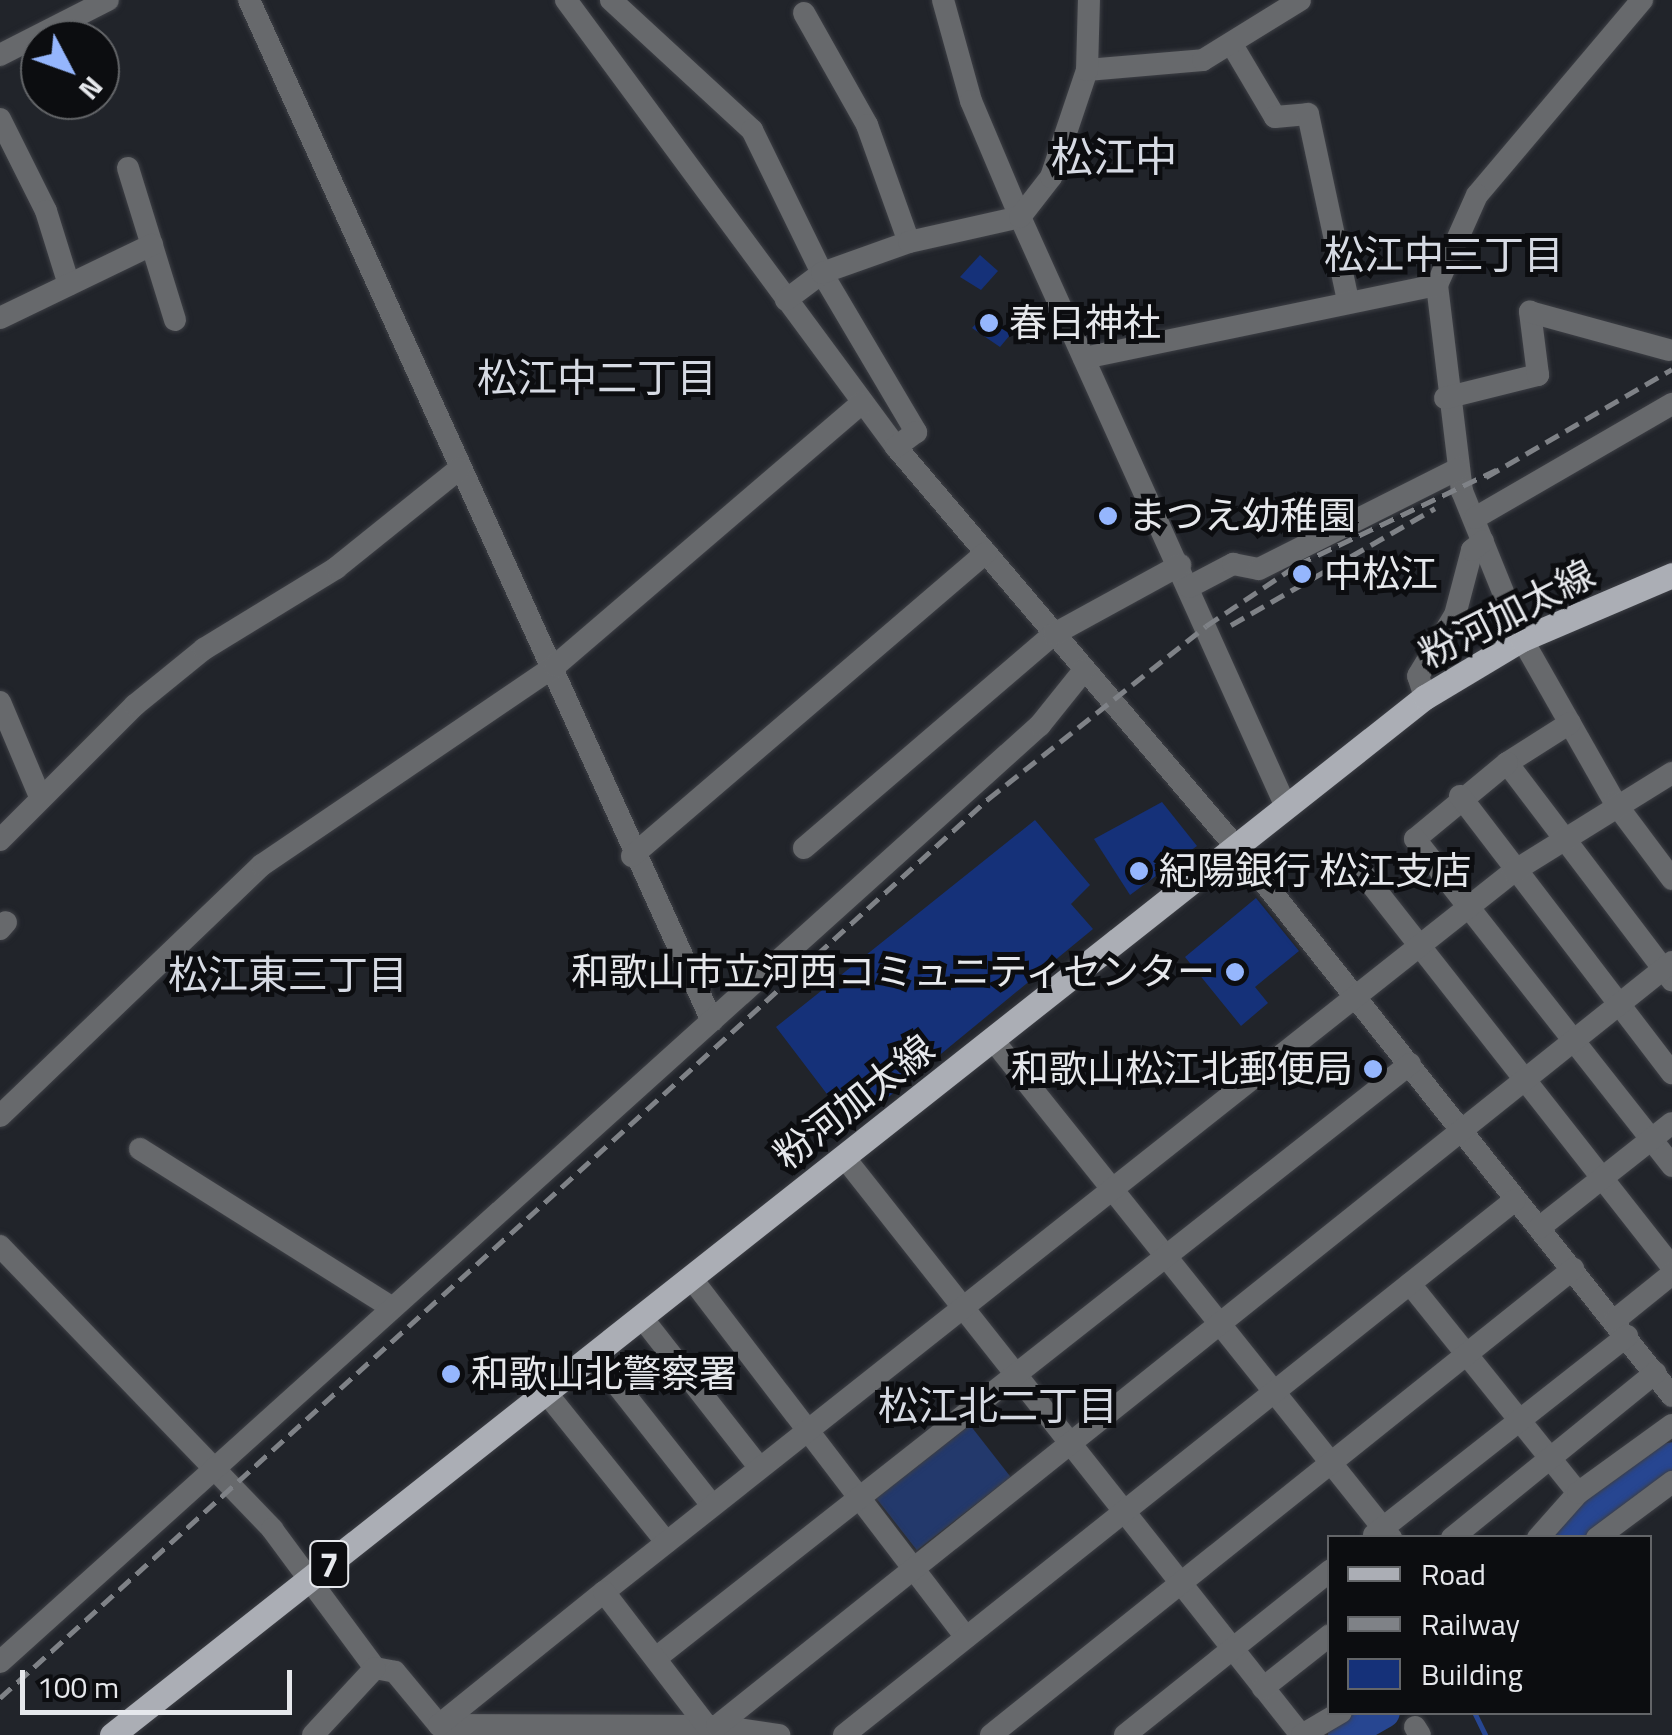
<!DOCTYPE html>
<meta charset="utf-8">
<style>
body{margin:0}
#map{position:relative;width:1672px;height:1735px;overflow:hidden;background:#21242a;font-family:"Titillium Web","Noto Sans JP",sans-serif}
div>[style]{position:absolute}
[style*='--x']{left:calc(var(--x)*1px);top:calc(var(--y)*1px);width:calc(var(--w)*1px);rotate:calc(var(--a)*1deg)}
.green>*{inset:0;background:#23396c;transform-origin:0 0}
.stream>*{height:5px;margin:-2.5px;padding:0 2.5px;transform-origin:2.5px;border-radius:2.5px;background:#274691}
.river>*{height:32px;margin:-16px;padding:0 16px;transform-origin:16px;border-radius:16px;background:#274691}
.building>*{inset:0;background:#153179}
.roads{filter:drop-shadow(0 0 2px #3d3f45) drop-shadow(0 0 2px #3d3f45)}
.minor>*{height:22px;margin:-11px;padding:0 11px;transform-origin:11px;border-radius:11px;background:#67696c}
.major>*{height:25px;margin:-12.5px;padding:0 12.5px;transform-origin:12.5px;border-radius:12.5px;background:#abaeb5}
.rail>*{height:5px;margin-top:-2.5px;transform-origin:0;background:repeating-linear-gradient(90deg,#7f8287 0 15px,transparent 0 23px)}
.dots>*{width:28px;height:28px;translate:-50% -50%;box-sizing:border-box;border:5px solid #0c0d10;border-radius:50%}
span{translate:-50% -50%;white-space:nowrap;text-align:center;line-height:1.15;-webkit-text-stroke:10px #0c0d10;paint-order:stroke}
.shield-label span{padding:2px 8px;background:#0c0d10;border:2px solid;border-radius:8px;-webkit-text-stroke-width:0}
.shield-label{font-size:35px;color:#e6e8ec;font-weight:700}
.poi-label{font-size:38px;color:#e6e8ec}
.left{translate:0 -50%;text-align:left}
.right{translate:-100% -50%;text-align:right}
.street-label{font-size:38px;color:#e6e8ec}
.neighbourhood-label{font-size:40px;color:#d6dae3}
.quarter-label{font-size:42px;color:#d6dae3}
.legend{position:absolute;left:1327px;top:1535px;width:325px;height:180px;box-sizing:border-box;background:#0c0d10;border:2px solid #636568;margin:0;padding:12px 18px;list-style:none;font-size:30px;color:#e6e8ec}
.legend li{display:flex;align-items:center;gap:20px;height:50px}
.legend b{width:50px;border:2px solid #636568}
.north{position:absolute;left:20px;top:20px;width:100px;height:100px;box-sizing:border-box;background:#0c0d10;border:2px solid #636568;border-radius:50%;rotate:131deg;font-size:28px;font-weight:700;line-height:40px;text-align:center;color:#e6e8ec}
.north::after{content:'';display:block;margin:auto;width:35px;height:45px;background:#95b6fd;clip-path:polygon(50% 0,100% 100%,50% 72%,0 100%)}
.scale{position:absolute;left:20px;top:1670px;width:272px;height:45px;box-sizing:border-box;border:5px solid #e6e8ec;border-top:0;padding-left:12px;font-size:30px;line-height:35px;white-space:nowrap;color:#e6e8ec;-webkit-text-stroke:8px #0c0d10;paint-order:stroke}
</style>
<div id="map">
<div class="green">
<i style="left:970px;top:1425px;width:66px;height:119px;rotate:52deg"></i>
</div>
<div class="stream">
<i style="--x:1474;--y:1712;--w:25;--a:64"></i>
</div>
<div class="river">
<i style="--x:1568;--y:1538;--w:54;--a:-44.3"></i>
<i style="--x:1607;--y:1500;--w:77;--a:-32.9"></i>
<i style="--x:1344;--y:1735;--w:46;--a:-29.9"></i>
</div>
<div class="building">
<i style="clip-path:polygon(980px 255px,998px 271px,981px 290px,960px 277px)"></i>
<i style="clip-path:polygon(989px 310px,1010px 335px,1000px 347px,972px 328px)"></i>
<i style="clip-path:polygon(1162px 802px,1197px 846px,1130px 895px,1094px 839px)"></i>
<i style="clip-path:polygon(1035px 820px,1090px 885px,1071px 904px,1093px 929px,852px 1127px,776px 1027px)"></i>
<i style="clip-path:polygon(1256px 898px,1299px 951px,1255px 987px,1268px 1003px,1241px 1026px,1185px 957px)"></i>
</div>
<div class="roads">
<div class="minor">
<i style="--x:249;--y:0;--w:1121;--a:65.61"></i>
<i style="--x:566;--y:0;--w:556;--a:53.56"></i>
<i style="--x:896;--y:447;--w:525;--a:49.64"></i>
<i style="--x:1236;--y:847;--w:701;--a:51.54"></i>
<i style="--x:611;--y:0;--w:192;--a:42.7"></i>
<i style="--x:752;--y:130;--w:159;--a:63.9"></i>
<i style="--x:822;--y:273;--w:185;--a:59.4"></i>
<i style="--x:916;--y:432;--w:25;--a:143"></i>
<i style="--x:943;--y:0;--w:105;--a:74.5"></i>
<i style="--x:971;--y:101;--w:126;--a:67.1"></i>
<i style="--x:1020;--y:217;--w:647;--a:65.73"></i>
<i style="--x:1642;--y:0;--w:255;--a:130.2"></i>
<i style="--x:1477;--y:195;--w:98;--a:114"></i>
<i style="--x:1437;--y:285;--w:208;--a:83.1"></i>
<i style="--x:1462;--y:491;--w:160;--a:67.9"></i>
<i style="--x:1522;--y:639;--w:189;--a:60.4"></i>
<i style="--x:1615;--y:803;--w:95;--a:53.1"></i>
<i style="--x:804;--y:13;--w:129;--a:60.6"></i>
<i style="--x:867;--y:125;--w:124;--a:70.3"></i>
<i style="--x:1234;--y:48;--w:80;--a:59.3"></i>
<i style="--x:1275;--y:117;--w:33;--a:-5"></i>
<i style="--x:1308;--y:114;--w:190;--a:77.9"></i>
<i style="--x:0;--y:55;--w:121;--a:-27"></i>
<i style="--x:1087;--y:70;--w:116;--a:-4.9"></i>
<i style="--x:1203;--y:60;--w:114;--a:-31.7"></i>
<i style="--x:0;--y:119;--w:103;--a:63.4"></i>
<i style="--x:46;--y:211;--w:77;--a:72.7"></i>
<i style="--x:128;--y:168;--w:159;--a:72.8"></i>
<i style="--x:786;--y:300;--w:45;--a:-36.9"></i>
<i style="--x:822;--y:273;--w:92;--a:-19.6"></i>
<i style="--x:909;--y:242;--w:114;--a:-12.7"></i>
<i style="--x:1020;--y:217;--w:51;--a:-52.2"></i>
<i style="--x:1051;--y:177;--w:113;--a:-71.4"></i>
<i style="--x:1087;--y:70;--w:70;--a:-88.4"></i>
<i style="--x:0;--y:318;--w:169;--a:-25.7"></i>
<i style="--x:1084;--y:358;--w:360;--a:-11.7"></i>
<i style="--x:1445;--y:398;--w:96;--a:-13.9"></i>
<i style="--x:1538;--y:375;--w:64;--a:-97.2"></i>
<i style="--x:1530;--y:312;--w:144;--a:15.3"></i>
<i style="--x:1475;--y:518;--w:228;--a:-30.1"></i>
<i style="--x:1189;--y:587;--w:50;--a:-27.6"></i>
<i style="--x:1233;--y:564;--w:26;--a:11"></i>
<i style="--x:1259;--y:569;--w:223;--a:-26.7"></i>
<i style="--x:1425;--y:697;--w:22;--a:-108"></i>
<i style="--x:1418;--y:676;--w:71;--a:-58.8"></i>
<i style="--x:1455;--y:615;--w:67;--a:-75.3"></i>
<i style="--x:1472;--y:550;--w:14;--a:-39"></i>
<i style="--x:0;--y:702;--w:105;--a:67.1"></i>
<i style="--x:1570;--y:723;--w:75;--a:147.6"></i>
<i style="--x:1507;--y:763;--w:273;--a:52.8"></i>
<i style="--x:1507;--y:763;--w:119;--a:140.4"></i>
<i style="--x:1415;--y:839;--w:416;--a:51.8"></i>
<i style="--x:1460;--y:796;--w:349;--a:52.6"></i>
<i style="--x:0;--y:840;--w:191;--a:-45"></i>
<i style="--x:135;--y:705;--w:89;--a:-39.1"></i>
<i style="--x:204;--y:649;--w:155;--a:-31.5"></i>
<i style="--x:336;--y:568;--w:158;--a:-38.8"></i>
<i style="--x:804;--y:848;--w:329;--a:-40.6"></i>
<i style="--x:1054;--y:634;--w:144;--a:-28.7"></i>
<i style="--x:632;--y:856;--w:466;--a:-40.6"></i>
<i style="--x:1357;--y:866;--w:510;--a:51.85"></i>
<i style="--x:0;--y:929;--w:9;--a:-49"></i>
<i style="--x:993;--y:1040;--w:638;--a:51.37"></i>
<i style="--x:0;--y:1116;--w:363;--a:-43.8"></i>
<i style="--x:262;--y:865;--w:354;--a:-34.2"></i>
<i style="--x:555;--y:666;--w:404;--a:-40.6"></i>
<i style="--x:140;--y:1149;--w:298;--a:32.2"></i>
<i style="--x:844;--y:1157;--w:737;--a:51.67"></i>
<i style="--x:1539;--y:1228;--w:169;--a:-38.3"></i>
<i style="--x:0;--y:1246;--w:393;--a:46.1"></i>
<i style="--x:272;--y:1529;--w:173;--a:53.5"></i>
<i style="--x:375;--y:1668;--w:20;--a:11"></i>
<i style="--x:395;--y:1672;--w:69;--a:50.3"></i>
<i style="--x:439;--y:1725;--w:278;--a:0.2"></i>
<i style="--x:717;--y:1726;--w:63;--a:8.3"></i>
<i style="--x:692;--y:1279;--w:451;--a:52.6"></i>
<i style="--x:1410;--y:1284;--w:268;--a:51.2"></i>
<i style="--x:643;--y:1319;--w:188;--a:51.9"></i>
<i style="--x:1615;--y:1320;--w:73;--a:-38.9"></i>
<i style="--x:595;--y:1357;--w:189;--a:51.7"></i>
<i style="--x:548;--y:1395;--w:189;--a:51.2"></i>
<i style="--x:1374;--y:1535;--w:322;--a:-38.2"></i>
<i style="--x:1452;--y:1538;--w:262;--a:-39.1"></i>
<i style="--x:1538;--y:1538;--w:60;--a:-48.4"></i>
<i style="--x:1578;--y:1493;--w:116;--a:-35.9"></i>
<i style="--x:1597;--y:1538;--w:94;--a:-36.7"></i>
<i style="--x:604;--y:1592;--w:1161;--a:-38.39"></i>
<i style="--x:1514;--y:871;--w:186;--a:-31.8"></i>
<i style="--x:656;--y:1658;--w:960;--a:-38.23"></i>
<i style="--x:0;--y:1662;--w:1400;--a:-42.02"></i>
<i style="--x:1040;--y:725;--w:70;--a:-51.3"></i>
<i style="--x:1263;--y:1688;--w:85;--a:-38.3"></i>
<i style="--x:439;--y:1725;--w:212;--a:-38.9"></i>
<i style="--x:604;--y:1592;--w:169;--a:52.5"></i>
<i style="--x:717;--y:1726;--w:1223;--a:-38.66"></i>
<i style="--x:1415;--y:1727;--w:9;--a:58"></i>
<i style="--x:313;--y:1735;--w:91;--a:-47.2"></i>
<i style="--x:844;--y:1735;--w:858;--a:-38.57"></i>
<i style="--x:991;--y:1735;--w:746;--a:-38.68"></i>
<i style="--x:1125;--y:1735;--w:263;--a:-38.7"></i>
<i style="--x:1302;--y:1735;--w:45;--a:-30.5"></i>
</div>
<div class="major">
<i style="--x:112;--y:1735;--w:1674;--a:-38.33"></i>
<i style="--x:1425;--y:697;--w:113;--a:-30.9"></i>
<i style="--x:1522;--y:639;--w:163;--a:-23.1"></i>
</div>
</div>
<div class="rail">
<i style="--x:1486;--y:477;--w:215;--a:-30.1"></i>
<i style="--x:1231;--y:625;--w:235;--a:-29.8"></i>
<i style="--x:0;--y:1698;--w:1336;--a:-42.3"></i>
<i style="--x:988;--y:799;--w:278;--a:-38.4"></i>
<i style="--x:1206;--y:626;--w:110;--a:-33.8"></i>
<i style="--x:1297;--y:565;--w:221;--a:-25.5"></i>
</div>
<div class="dots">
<i style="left:989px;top:323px;background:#95b6fd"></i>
<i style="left:1108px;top:516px;background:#95b6fd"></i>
<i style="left:1302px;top:574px;background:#95b6fd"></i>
<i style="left:1139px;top:871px;background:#95b6fd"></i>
<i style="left:1235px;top:972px;background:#95b6fd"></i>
<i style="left:1373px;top:1069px;background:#95b6fd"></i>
<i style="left:451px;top:1374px;background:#95b6fd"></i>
</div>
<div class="shield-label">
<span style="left:329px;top:1564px">7</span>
</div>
<div class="poi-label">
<span class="left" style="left:1009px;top:323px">春日神社</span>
<span class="left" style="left:1128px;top:516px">まつえ幼稚園</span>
<span class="left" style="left:1324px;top:574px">中松江</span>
<span class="left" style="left:1159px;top:871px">紀陽銀行 松江支店</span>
<span class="right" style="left:1215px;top:972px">和歌山市立河西コミュニティセンター</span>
<span class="right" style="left:1353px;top:1069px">和歌山松江北郵便局</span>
<span class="left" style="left:471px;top:1374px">和歌山北警察署</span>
</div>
<div class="street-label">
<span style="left:1507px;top:614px;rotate:-27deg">粉河加太線</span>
<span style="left:854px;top:1102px;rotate:-38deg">粉河加太線</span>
</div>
<div class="neighbourhood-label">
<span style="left:1444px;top:255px">松江中三丁目</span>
<span style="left:597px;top:378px">松江中二丁目</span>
<span style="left:288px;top:975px">松江東三丁目</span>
<span style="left:998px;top:1406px">松江北二丁目</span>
</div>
<div class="quarter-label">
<span style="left:1114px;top:156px">松江中</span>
</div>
<ul class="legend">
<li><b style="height:12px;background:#abaeb5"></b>Road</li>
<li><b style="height:12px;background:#7f8287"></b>Railway</li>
<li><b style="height:28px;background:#153179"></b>Building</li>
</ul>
<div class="north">N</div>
<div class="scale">100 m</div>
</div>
